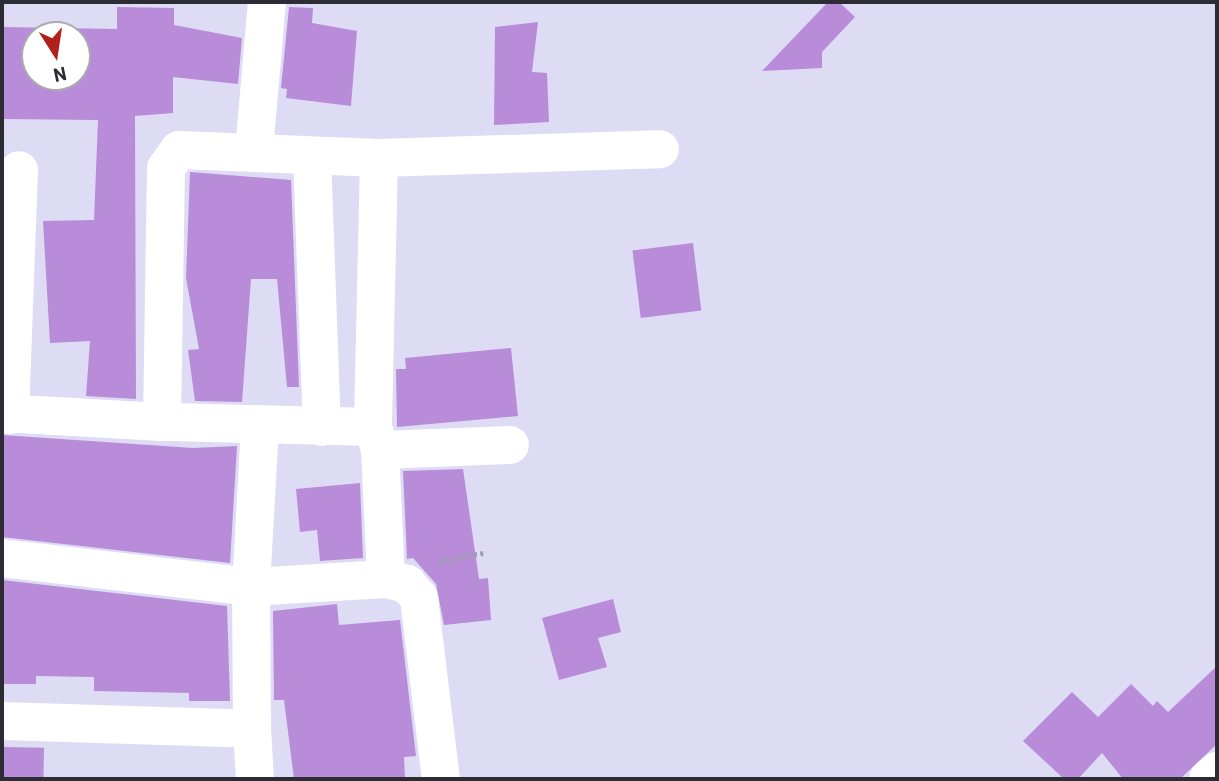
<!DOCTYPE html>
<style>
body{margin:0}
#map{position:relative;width:1219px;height:781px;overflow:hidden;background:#dedbf5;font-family:Barlow,sans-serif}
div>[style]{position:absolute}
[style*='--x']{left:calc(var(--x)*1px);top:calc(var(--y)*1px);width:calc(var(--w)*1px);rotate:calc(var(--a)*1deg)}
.building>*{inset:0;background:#b88cd8;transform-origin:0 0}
.path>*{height:4.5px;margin-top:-2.25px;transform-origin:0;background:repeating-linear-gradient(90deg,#a19eb2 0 3.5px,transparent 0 7px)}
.minor>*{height:38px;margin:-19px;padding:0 19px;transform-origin:19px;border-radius:19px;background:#fff}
span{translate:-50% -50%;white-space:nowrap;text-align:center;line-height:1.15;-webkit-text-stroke:5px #fff;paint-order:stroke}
.frame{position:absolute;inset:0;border:4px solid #2d2c35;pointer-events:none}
.north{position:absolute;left:21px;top:21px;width:70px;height:70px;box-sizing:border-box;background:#fff;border:2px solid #ababae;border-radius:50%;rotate:168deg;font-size:19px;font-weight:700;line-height:28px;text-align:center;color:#2d2c35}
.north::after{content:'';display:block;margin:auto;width:24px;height:32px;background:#b0211a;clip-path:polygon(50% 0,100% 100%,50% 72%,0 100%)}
</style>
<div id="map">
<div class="building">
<i style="clip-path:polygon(828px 2px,839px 2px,855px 17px,822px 52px,822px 68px,762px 71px)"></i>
<i style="clip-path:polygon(evenodd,117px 7px,174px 8px,174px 25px,242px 38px,238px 84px,173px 77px,173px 113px,135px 116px,136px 399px,86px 396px,90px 341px,50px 343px,43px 221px,94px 220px,98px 120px,2px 119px,2px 27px,117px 29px,117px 7px,35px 35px,77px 35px,77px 77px,35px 77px,35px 35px)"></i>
<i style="clip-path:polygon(289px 7px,313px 8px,312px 23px,357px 31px,351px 106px,286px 98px,287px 89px,281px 88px)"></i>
<i style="clip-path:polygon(538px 22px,532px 72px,547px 73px,549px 122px,494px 125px,495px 27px)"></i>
<i style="clip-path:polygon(190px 172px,291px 180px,299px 387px,287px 387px,277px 279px,251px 279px,242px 402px,195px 401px,188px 350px,199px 349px,186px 278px)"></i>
<i style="left:693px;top:243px;width:68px;height:61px;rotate:83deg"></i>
<i style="clip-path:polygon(511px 348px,518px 416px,397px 427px,396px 369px,406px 369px,405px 358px)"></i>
<i style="clip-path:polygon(2px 435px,193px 448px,237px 446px,230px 563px,2px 537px)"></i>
<i style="clip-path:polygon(463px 469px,479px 579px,488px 578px,491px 620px,444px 625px,436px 584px,413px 558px,407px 559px,403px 471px)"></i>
<i style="clip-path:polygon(360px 483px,363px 558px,320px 561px,317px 530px,300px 532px,296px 489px)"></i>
<i style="clip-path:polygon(2px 580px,227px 606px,230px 701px,189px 701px,189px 693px,94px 691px,94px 677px,36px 676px,36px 684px,2px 684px)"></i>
<i style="clip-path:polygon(613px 599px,621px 632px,598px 638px,607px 667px,559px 680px,542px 618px)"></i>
<i style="clip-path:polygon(337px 604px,339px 625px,400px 620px,416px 756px,404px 757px,405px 779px,294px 779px,284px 700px,274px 700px,273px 611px)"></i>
<i style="clip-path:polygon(1217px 666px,1217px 744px,1180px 779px,1123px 779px,1102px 753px,1078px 779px,1064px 779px,1023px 741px,1072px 692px,1098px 717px,1131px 684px,1153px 706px,1157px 701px,1168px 712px)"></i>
<i style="left:2px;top:747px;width:42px;height:32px;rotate:1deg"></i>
</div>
<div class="path">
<i style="--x:439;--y:561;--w:45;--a:-10.3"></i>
</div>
<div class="minor">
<i style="--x:255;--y:139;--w:138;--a:-85"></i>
<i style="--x:312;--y:157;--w:270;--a:87.9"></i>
<i style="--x:379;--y:158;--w:269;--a:91.3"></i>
<i style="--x:373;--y:427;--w:211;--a:-178.6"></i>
<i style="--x:162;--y:422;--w:254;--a:-89.1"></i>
<i style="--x:166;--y:168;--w:22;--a:-54"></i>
<i style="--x:179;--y:150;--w:200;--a:2.3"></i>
<i style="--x:379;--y:158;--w:281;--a:-1.8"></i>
<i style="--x:2;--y:413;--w:160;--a:3.2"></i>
<i style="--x:10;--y:415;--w:245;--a:-87.9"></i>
<i style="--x:373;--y:427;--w:24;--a:73"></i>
<i style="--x:380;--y:450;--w:129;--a:87.3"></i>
<i style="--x:386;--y:579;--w:22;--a:13"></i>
<i style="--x:407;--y:584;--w:18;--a:49"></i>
<i style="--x:419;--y:598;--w:182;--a:83.1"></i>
<i style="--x:380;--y:450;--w:130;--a:-2.2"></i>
<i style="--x:2;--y:558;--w:251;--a:6.6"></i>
<i style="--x:251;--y:587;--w:135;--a:-3.4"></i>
<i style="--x:2;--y:721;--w:250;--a:1.8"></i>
<i style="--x:252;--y:729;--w:142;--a:-90.4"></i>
<i style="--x:251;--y:587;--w:159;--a:-86.8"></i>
<i style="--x:252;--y:729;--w:50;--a:86.6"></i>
<i style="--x:1208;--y:779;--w:12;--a:-42"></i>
</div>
<div class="frame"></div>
<div class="north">N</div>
</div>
